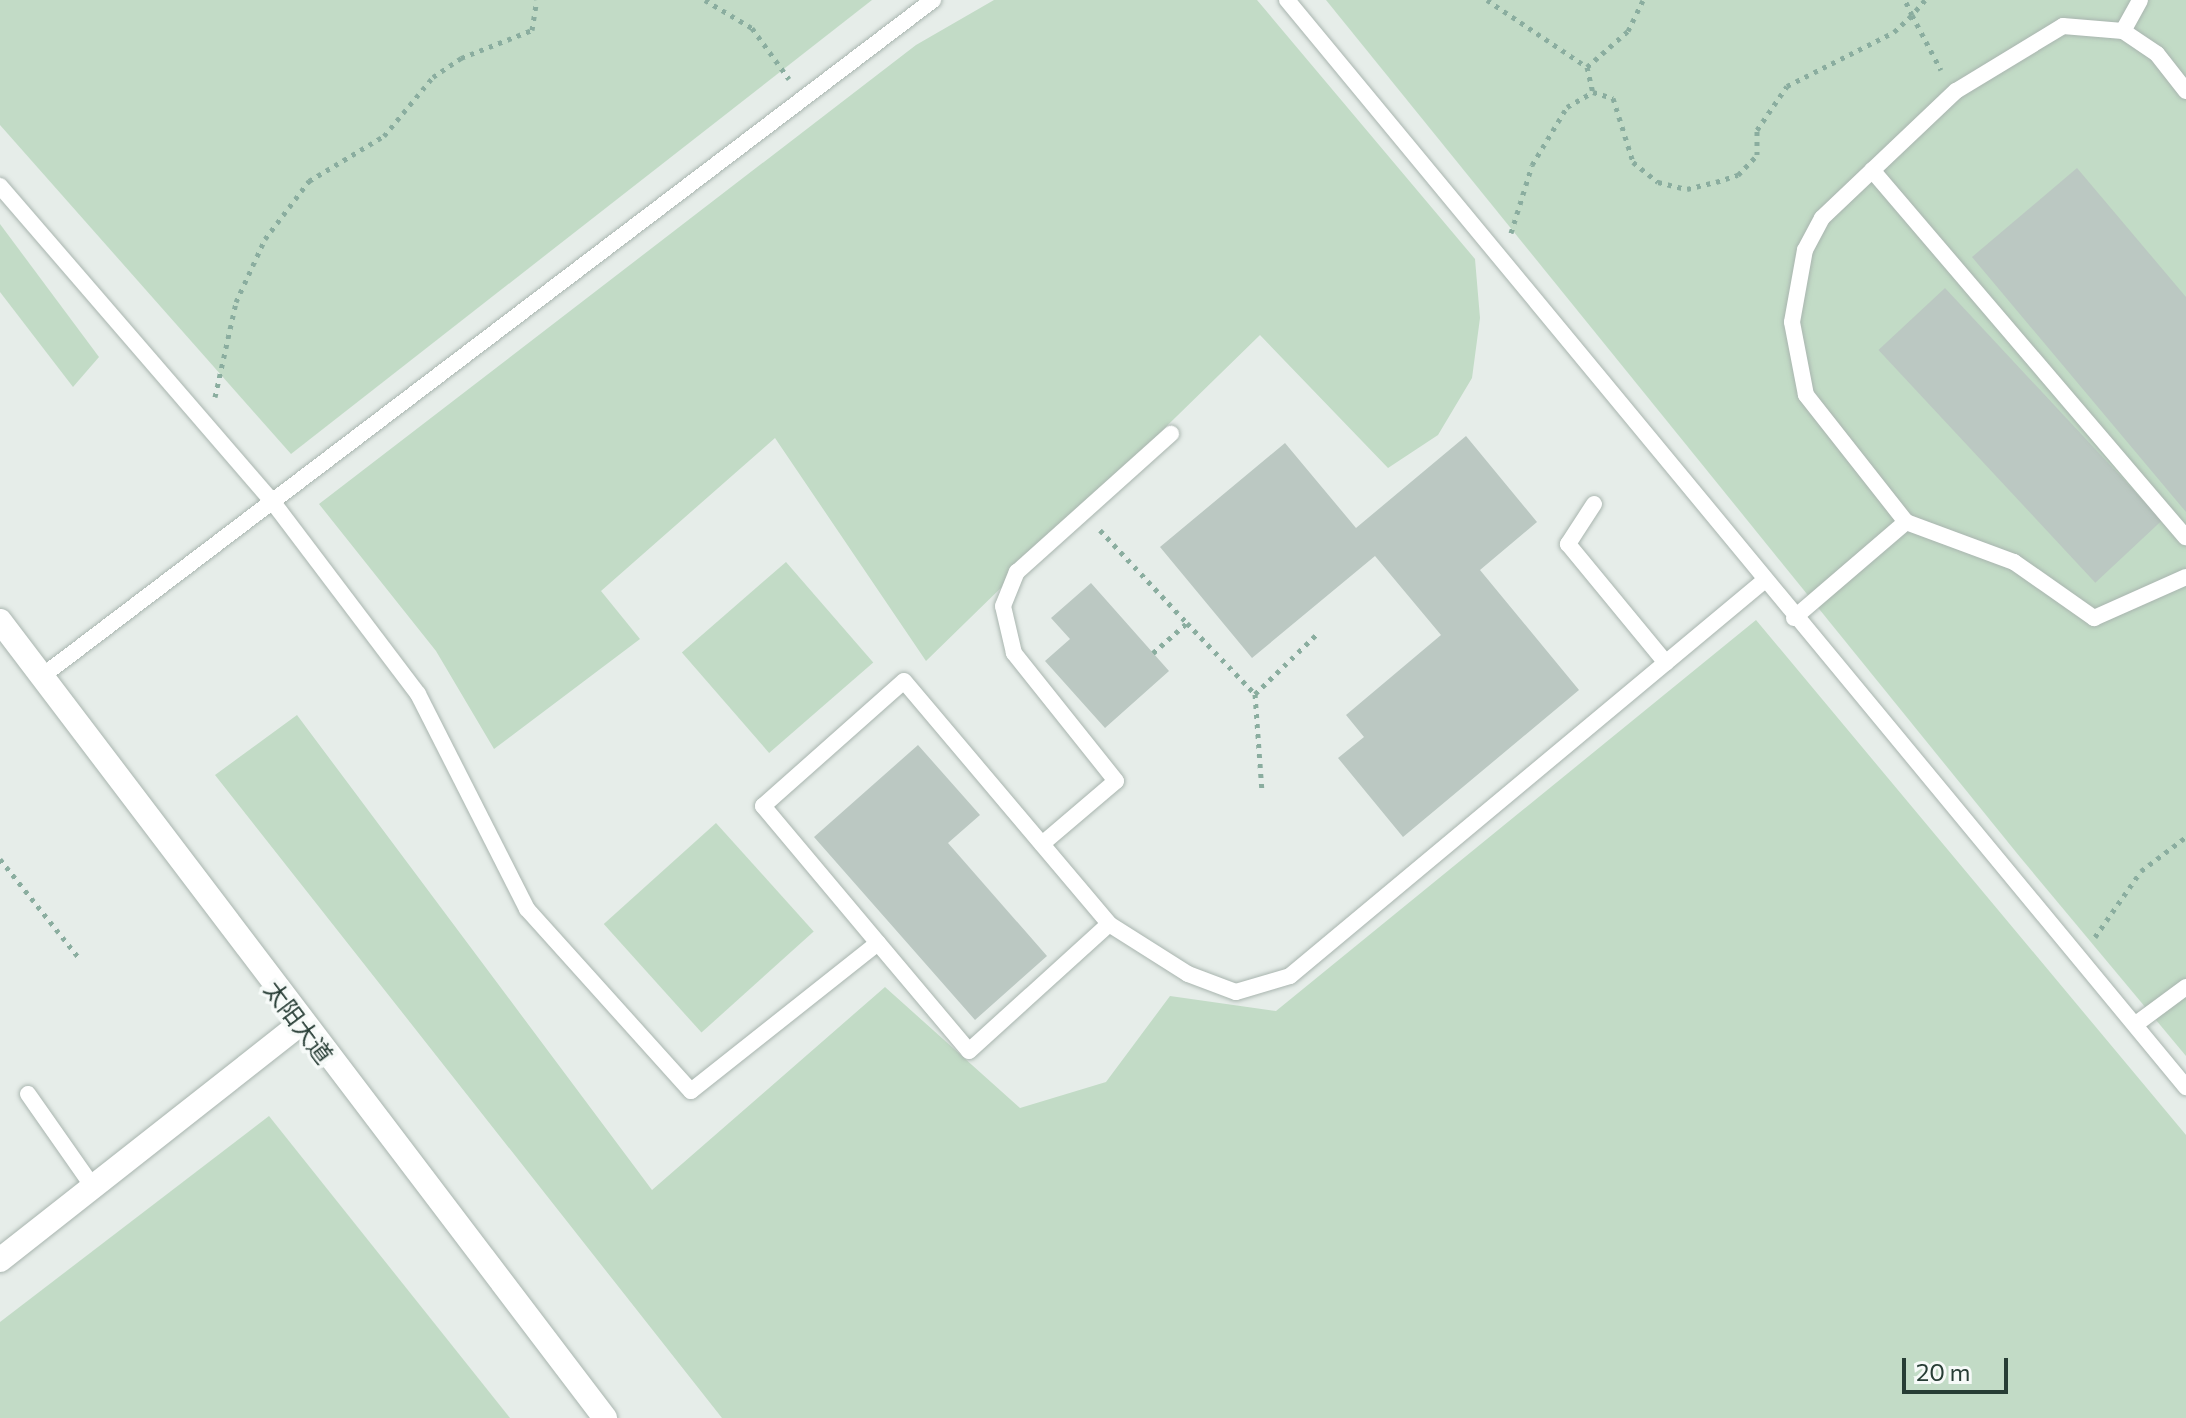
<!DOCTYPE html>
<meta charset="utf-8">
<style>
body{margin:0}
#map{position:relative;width:2186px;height:1418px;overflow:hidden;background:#e6ede9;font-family:Commissioner,"Noto Sans SC",sans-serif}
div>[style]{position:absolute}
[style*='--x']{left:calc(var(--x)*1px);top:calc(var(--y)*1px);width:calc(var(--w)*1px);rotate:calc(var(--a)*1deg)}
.green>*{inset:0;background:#c2dbc6;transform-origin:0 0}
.building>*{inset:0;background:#bbc8c2;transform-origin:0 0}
.path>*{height:5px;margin-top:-2.5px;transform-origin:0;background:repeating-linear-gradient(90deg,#8aad9f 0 4px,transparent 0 10px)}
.roads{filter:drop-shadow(0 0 2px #a9b5af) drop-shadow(0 0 2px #a9b5af)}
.lane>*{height:16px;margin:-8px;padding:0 8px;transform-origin:8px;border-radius:8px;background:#fff}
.street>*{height:24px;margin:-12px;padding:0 12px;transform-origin:12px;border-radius:12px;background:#fff}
.secondary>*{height:24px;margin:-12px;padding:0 12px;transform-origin:12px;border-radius:12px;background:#fff}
span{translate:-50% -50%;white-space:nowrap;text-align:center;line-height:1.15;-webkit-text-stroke:7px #f6faf8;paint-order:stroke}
.street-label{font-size:24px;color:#273d35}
.scale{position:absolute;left:1902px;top:1358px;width:106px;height:36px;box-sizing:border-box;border:4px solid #273d35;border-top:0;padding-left:10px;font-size:24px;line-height:28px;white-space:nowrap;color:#273d35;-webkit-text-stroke:6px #f6faf8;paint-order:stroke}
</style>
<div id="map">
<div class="green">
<i style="clip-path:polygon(0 0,872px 0,291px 454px,0 125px)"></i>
<i style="clip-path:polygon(994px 0,1257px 0,1475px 259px,1480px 318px,1472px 378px,1438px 435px,1388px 468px,1260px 335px,926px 661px,775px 438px,601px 591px,640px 639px,494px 749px,436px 651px,319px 504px,916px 45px)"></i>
<i style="clip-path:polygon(1326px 0,2186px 0,2186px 1056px,2020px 857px)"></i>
<i style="clip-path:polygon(0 224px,99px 357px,73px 387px,0 292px)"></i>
<i style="left:786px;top:562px;width:133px;height:138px;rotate:49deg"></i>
<i style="clip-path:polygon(1756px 620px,2186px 1135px,2186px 1418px,722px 1418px,215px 775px,297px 715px,652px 1190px,885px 987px,1020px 1108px,1106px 1082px,1170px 996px,1276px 1011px)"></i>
<i style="left:716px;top:823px;width:146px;height:151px;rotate:48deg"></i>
<i style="clip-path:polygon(269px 1116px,510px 1418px,0 1418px,0 1322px)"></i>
</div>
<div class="building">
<i style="clip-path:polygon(2077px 168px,2186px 297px,2186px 512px,1972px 257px)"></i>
<i style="left:1945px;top:288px;width:318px;height:91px;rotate:47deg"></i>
<i style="clip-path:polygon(1466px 436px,1537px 522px,1480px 570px,1579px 690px,1403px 837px,1338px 758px,1364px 737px,1346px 715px,1441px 635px,1375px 556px,1252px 658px,1160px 547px,1285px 443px,1356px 528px)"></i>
<i style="clip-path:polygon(1091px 583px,1169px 671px,1105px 728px,1045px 661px,1070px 639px,1051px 618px)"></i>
<i style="clip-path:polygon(918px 745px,980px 815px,948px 843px,1047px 956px,975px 1020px,814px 837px)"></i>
</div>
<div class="path">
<i style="--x:705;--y:0;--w:55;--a:30.8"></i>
<i style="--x:752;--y:28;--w:63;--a:54"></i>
<i style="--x:1487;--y:0;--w:120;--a:33.8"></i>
<i style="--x:1587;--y:67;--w:26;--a:77"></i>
<i style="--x:1925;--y:0;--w:20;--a:131"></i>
<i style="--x:1912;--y:15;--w:62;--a:62.2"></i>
<i style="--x:1587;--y:67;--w:55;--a:-41.3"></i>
<i style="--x:1628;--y:31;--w:34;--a:-64"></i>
<i style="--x:1511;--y:233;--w:71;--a:-72.8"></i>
<i style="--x:1532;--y:165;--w:68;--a:-58.9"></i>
<i style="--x:1567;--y:107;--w:30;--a:-30"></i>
<i style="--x:1593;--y:92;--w:21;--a:17"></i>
<i style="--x:1613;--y:98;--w:67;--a:72.6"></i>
<i style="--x:1633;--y:162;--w:32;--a:39"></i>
<i style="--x:1658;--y:182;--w:30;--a:14"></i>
<i style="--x:1687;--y:189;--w:30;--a:-14"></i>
<i style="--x:1716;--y:182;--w:23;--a:-18"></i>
<i style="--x:1738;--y:175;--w:28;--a:-46"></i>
<i style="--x:1757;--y:155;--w:25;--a:-90"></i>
<i style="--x:1757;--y:130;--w:53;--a:-55.7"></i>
<i style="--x:1787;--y:86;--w:120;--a:-26.8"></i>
<i style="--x:1894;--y:32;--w:25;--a:-43"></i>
<i style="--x:1912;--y:15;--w:17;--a:-115"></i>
<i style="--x:215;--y:397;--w:97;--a:-77.5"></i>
<i style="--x:236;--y:302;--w:69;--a:-65.3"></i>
<i style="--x:265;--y:239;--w:73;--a:-52.8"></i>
<i style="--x:309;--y:181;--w:87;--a:-31"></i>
<i style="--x:384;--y:136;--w:77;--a:-50.3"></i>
<i style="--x:433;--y:77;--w:34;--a:-34"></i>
<i style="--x:461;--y:58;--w:76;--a:-21.5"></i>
<i style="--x:532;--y:30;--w:30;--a:-81"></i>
<i style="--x:1100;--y:530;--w:127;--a:46.9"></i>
<i style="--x:1153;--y:653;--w:45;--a:-41.4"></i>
<i style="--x:1187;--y:623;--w:98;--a:46.2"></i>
<i style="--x:1255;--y:694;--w:98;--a:85.9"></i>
<i style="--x:1255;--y:694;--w:88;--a:-44.1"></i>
<i style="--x:0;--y:859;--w:127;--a:51.4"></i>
<i style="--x:2095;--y:937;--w:80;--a:-55.1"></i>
<i style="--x:2141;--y:871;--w:56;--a:-37.1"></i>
</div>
<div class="roads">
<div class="lane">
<i style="--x:1287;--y:0;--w:1411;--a:50.41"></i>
<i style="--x:2123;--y:31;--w:35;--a:-61"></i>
<i style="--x:1872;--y:170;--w:483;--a:49.5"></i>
<i style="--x:0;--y:186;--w:416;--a:49.2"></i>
<i style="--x:272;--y:501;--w:242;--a:52.9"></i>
<i style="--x:418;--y:694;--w:241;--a:63.1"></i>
<i style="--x:527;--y:909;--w:245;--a:48"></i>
<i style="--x:691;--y:1091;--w:238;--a:-38.4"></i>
<i style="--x:878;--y:943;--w:141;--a:49.9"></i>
<i style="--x:969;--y:1051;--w:189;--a:-42.2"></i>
<i style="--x:1109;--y:924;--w:93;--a:32.3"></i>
<i style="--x:1188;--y:974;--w:51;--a:20.6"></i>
<i style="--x:1236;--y:992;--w:56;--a:-16.5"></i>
<i style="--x:1290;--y:976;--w:617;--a:-39.81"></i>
<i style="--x:1594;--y:504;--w:48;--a:123"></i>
<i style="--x:1568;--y:544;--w:154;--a:50.5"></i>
<i style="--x:1906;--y:522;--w:115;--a:20.3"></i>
<i style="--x:2014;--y:562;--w:98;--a:35"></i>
<i style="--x:2094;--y:618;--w:101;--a:-24"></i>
<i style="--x:1794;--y:618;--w:148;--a:-40.6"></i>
<i style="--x:1906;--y:522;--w:162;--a:-128.2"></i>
<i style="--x:1806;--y:395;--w:74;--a:-100.9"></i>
<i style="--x:1792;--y:322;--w:73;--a:-79.8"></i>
<i style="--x:1805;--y:250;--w:36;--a:-62"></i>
<i style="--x:1822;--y:218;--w:185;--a:-43.5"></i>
<i style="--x:1956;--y:91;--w:125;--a:-31.3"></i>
<i style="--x:2063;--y:26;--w:60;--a:4.8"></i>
<i style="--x:2123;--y:31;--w:41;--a:34.1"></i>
<i style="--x:2157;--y:54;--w:47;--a:51.9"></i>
<i style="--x:41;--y:677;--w:1120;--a:-37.2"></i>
<i style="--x:1042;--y:844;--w:97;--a:-40.4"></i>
<i style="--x:1116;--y:781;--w:164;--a:-128.6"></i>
<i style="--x:1014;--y:653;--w:48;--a:-103.2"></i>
<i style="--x:1003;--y:606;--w:37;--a:-68"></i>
<i style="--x:1017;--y:572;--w:207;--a:-41.9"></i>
<i style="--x:878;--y:943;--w:179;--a:-130"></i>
<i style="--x:763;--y:806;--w:188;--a:-41.6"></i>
<i style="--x:904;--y:681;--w:318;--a:49.8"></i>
<i style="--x:2136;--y:1024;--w:62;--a:-36.5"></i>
<i style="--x:28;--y:1094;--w:113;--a:55"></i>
</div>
<div class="street">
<i style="--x:0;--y:1260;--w:382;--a:-38.2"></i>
</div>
<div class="secondary">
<i style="--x:0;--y:621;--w:1001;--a:52.8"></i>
</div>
</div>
<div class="street-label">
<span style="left:299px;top:1022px;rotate:53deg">太阳大道</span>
</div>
<div class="scale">20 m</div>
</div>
